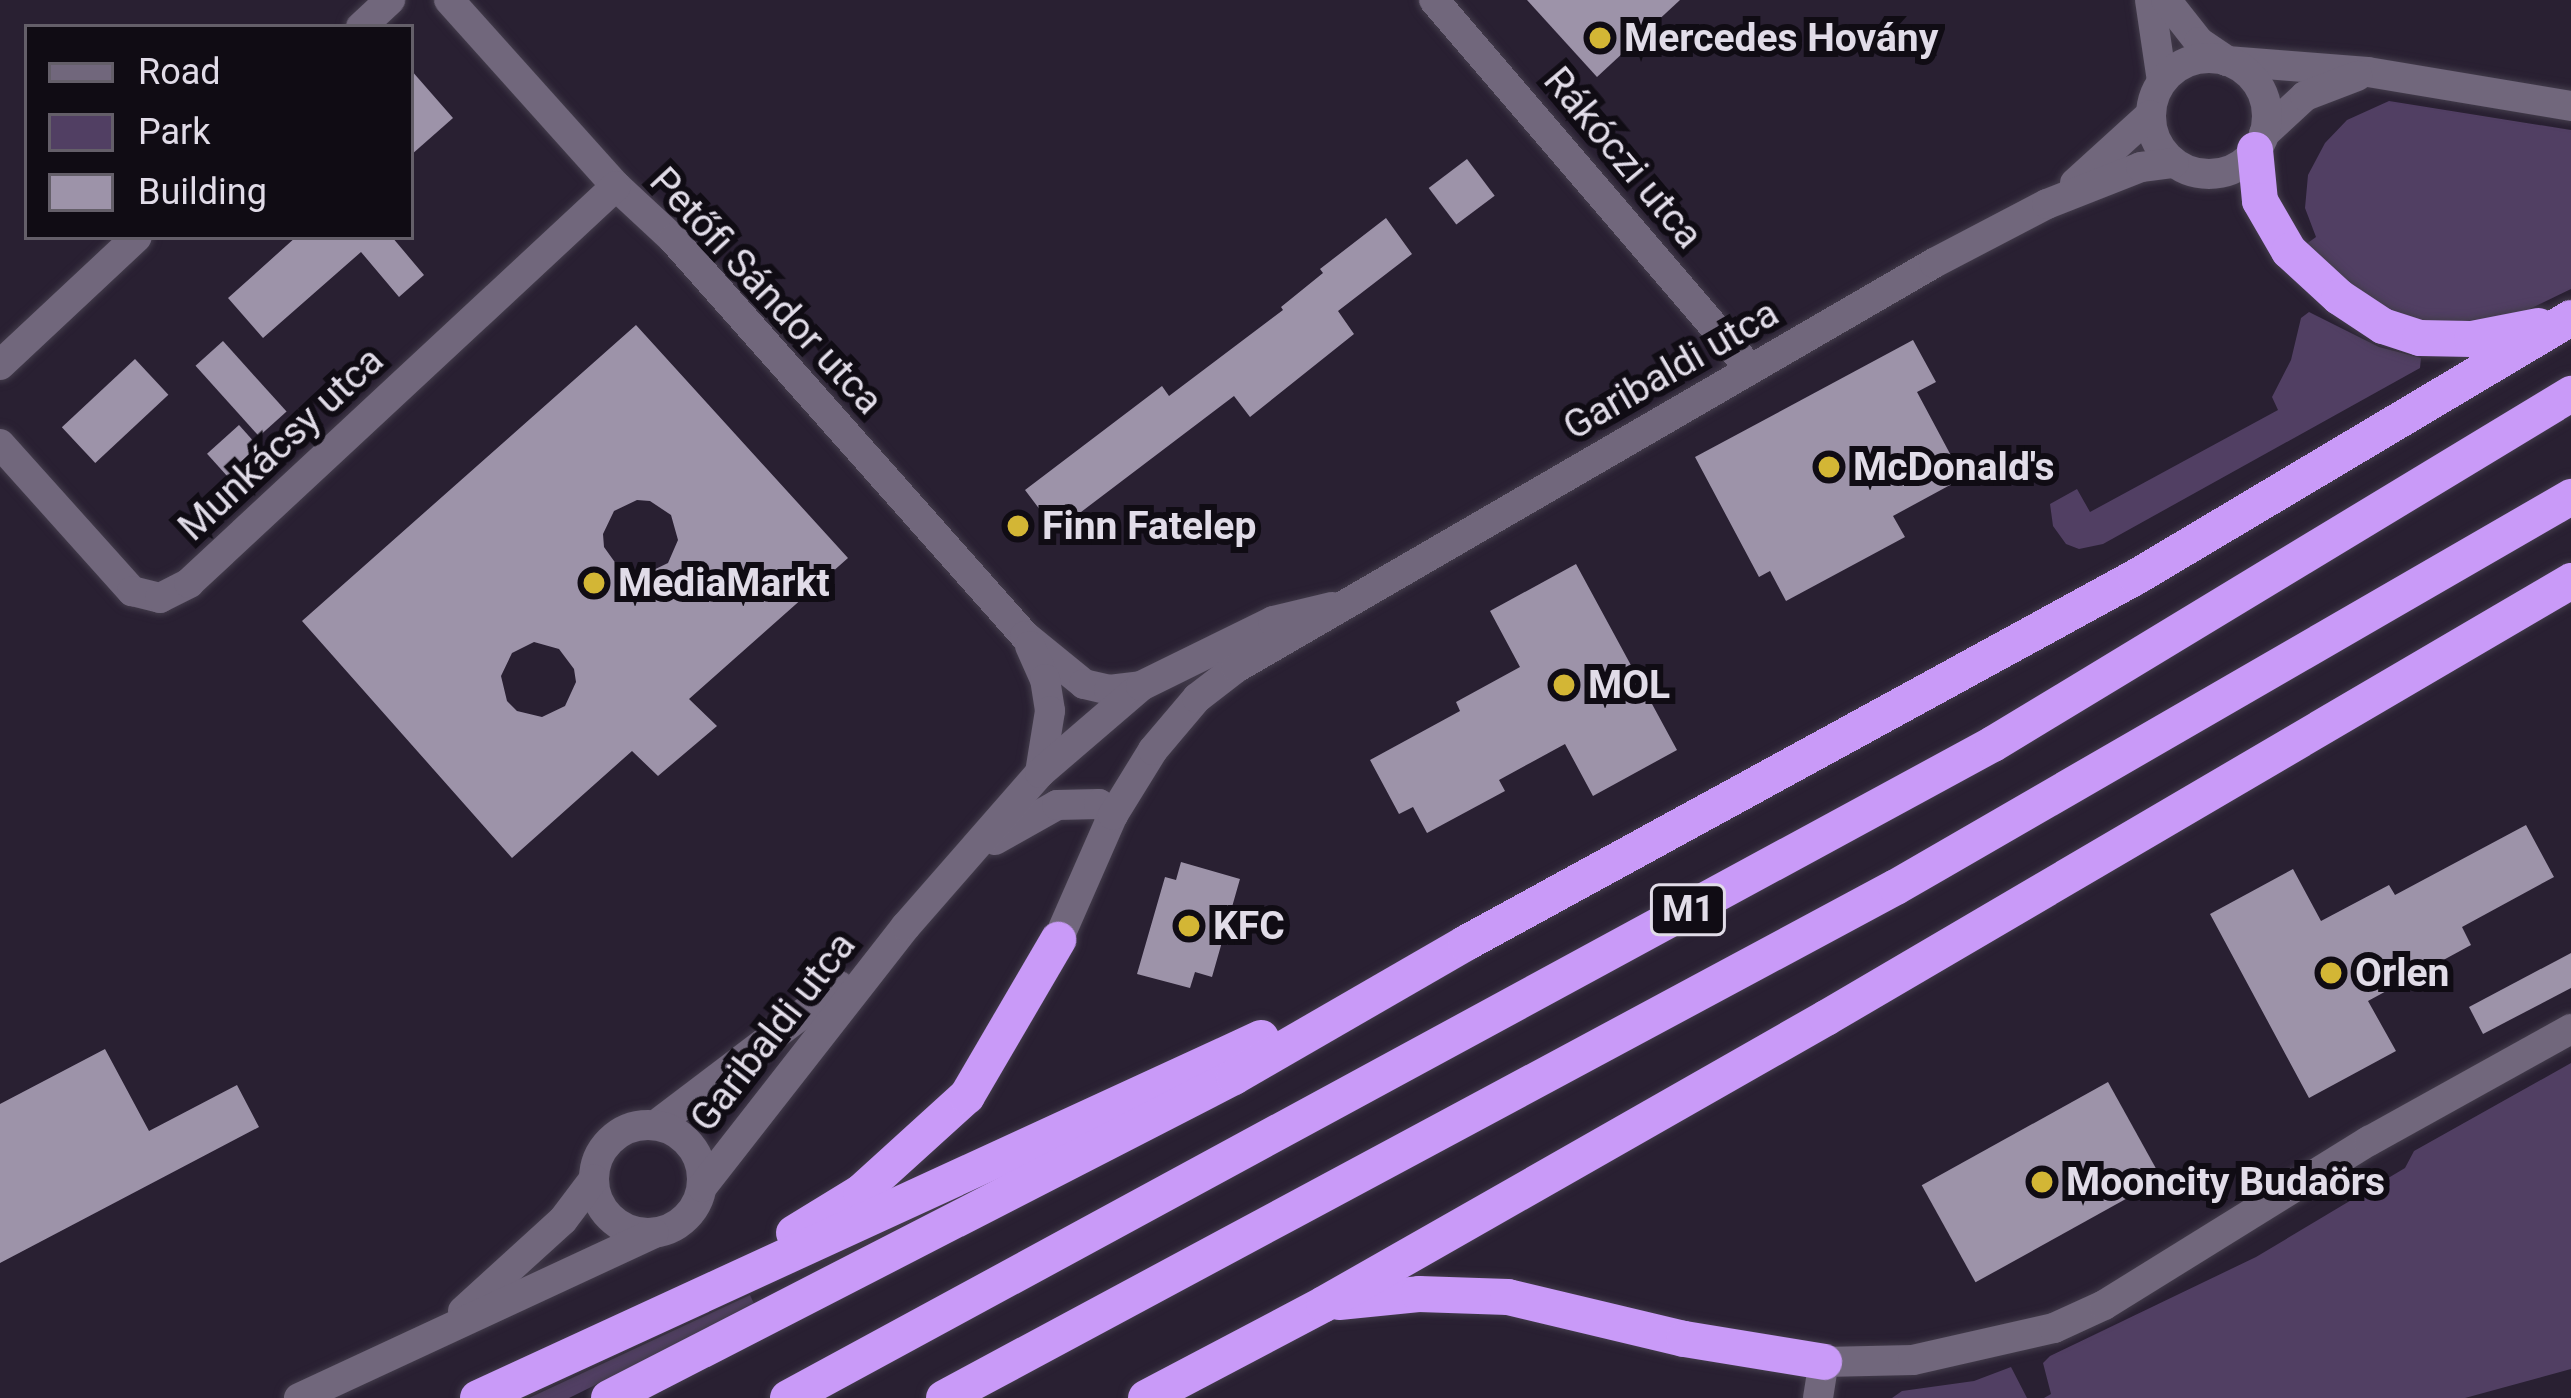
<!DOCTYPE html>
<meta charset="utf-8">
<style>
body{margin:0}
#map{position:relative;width:2571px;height:1398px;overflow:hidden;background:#292032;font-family:Roboto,sans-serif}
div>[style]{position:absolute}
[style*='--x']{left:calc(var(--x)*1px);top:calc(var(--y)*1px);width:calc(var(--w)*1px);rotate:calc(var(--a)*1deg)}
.green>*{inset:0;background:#513f63}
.building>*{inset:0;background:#9d93a9;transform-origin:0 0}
.roads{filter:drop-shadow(0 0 3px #433c4b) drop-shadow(0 0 3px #433c4b)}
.street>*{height:30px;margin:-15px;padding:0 15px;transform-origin:15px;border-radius:15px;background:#71677c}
.street>.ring{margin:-15px;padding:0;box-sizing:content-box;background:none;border:30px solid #71677c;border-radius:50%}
.secondary>*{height:30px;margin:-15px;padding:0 15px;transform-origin:15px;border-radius:15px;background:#71677c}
.secondary>.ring{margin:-15px;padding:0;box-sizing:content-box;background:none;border:30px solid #71677c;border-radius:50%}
.highway>*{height:36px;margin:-18px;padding:0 18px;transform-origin:18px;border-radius:18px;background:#c99af8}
.dots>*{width:33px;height:33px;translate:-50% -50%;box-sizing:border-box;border:6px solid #100c14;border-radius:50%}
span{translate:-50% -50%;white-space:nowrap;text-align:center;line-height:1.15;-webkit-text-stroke:12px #100c14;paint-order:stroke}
.shield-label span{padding:3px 9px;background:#100c14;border:3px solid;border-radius:9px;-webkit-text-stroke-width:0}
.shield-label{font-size:36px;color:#e1dce8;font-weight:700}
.poi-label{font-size:39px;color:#e1dce8;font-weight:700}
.left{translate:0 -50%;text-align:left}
.street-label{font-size:39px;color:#e1dce8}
.legend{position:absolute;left:24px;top:24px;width:390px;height:216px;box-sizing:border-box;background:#100c14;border:3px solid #645f69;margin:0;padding:15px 21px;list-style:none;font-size:36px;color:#e1dce8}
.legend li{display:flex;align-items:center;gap:24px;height:60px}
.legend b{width:60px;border:3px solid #645f69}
</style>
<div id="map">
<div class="green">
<i style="clip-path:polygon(2389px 101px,2571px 130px,2571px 289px,2517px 315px,2426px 325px,2373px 302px,2305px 245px,2316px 237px,2305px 208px,2308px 175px,2325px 143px,2347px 120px)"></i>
<i style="clip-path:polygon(2309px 312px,2379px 347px,2421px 358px,2420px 368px,2103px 544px,2079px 549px,2066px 544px,2053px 526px,2050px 504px,2077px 489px,2090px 512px,2278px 410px,2272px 397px,2291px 360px,2301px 318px)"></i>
<i style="clip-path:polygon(2571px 1063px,2571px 1369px,2465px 1398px,2044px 1398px,2051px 1394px,2043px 1363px,2050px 1356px,2256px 1257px,2405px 1168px,2414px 1151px)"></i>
<i style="clip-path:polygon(750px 1295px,755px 1306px,569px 1398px,529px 1398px)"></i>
<i style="clip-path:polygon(2011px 1367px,2027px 1398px,1892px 1398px,1902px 1391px,1974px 1381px)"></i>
</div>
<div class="building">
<i style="clip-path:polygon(1527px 0,1680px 0,1597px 77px)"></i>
<i style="clip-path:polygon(411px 70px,453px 118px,411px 155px)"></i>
<i style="left:1467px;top:159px;width:46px;height:48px;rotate:53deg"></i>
<i style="clip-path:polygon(1386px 218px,1412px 254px,1338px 311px,1354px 334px,1250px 417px,1234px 396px,1056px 531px,1025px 490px,1162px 386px,1169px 396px,1283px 310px,1281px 307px,1323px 273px,1320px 269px)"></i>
<i style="clip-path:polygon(296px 237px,392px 237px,424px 275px,399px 297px,361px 252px,263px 338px,228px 298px)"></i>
<i style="clip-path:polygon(evenodd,636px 325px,848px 558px,689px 699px,717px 726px,658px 776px,632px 751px,512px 858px,302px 621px,636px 325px,637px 500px,650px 501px,671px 515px,678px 540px,668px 563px,645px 574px,619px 568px,604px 547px,603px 534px,614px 511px,637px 500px,636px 325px,534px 642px,559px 649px,574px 669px,576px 682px,565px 706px,542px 717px,517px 711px,507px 701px,501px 676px,512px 653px,534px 642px)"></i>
<i style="clip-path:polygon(1913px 340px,1936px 382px,1917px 392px,1963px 478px,1893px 516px,1905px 537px,1786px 601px,1770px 571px,1759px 577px,1695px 457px)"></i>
<i style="left:223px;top:341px;width:95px;height:37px;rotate:48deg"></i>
<i style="left:135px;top:359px;width:49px;height:100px;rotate:47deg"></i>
<i style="left:239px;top:425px;width:42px;height:43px;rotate:48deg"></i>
<i style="clip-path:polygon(1576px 564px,1677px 750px,1593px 796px,1565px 744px,1499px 780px,1505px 791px,1427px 833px,1413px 807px,1399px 814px,1370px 760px,1460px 711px,1456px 702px,1520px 667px,1490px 611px)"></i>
<i style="clip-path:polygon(2526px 825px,2554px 877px,2462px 927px,2471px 945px,2368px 1001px,2396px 1051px,2309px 1098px,2210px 914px,2293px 869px,2321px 921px,2389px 885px,2395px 895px)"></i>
<i style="clip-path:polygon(1181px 862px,1240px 879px,1212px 977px,1195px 972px,1190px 988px,1137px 974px,1165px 877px,1176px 880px)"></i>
<i style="clip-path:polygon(2571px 953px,2571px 988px,2483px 1034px,2469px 1007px)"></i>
<i style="clip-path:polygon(105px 1049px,149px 1131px,237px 1085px,259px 1127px,0 1263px,0 1104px)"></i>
<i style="left:2108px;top:1082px;width:111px;height:213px;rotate:61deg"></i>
</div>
<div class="roads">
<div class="street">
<i style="--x:449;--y:0;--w:250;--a:48.1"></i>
<i style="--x:616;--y:186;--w:78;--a:42.9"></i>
<i style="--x:673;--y:239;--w:531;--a:48.44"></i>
<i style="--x:1025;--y:636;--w:76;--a:39.1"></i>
<i style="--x:1084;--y:684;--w:26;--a:13"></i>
<i style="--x:1109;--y:690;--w:32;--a:-7"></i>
<i style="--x:1434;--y:0;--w:486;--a:49.4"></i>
<i style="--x:361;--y:27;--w:40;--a:-43"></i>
<i style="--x:2227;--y:61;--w:141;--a:4.5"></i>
<i style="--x:2368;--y:72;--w:206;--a:9.5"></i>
<i style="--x:2264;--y:134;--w:56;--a:-42.8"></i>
<i style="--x:2305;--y:96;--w:56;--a:-21"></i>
<i style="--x:0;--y:365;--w:187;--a:-43.1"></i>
<i style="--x:0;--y:444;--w:198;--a:48.1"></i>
<i style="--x:132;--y:591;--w:29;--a:14"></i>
<i style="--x:160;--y:598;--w:33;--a:-27"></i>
<i style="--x:189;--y:583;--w:583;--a:-42.91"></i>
<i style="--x:1030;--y:646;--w:36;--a:66"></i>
<i style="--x:1045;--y:679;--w:32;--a:81"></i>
<i style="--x:1050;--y:711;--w:63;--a:99.2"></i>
<i style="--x:995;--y:840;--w:71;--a:-29.4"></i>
<i style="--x:1057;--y:805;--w:42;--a:-1.4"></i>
<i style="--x:1099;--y:804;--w:18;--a:38"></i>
<i style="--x:656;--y:1125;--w:230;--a:-37.2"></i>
<i class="ring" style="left:594px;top:1125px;width:78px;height:78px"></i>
<i style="--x:702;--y:1187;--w:331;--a:-52"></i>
<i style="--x:906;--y:926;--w:203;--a:-48.8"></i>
<i style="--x:1040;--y:773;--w:133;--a:-40.7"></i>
<i style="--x:1141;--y:686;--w:147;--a:-26.2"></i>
<i style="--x:1273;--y:621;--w:61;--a:-13.3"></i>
<i style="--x:463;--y:1311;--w:135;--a:-42.3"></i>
<i style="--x:563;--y:1220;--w:51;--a:-52.9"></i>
<i style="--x:299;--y:1398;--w:391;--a:-24.9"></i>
<i style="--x:1818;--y:1398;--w:36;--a:-81"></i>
</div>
<div class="secondary">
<i style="--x:2150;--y:0;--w:82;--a:81.6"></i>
<i style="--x:2166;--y:0;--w:53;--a:51.8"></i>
<i style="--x:2199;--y:42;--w:34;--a:34"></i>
<i class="ring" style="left:2151px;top:58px;width:86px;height:86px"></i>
<i style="--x:2075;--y:183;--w:101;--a:-42.2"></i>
<i style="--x:1058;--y:940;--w:137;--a:-66.3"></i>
<i style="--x:1113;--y:815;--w:76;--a:-58.4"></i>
<i style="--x:1153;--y:750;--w:68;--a:-49.8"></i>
<i style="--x:1197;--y:698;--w:49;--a:-37.6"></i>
<i style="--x:1236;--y:668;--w:807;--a:-30.12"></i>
<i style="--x:1934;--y:263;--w:127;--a:-27.6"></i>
<i style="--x:2047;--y:204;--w:101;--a:-21.5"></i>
<i style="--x:2141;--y:167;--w:33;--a:-7"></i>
<i style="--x:1824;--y:1362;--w:89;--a:-1.3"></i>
<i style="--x:1913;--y:1360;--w:145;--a:-12.8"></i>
<i style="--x:2054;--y:1328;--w:55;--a:-24.7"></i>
<i style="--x:2104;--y:1305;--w:312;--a:-31.8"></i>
<i style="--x:2369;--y:1141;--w:231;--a:-29"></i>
</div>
<div class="highway">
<i style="--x:2255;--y:150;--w:51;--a:84.4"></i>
<i style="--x:2260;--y:201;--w:58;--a:59.9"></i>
<i style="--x:2289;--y:251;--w:68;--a:42.6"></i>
<i style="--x:2339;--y:297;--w:53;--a:33.4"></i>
<i style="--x:2383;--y:326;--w:39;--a:18"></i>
<i style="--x:2420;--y:338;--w:52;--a:1.1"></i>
<i style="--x:2472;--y:339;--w:68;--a:-11"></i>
<i style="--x:794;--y:1233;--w:79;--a:-31.5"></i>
<i style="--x:861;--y:1192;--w:143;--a:-42.2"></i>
<i style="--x:967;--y:1096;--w:181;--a:-59.7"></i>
<i style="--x:1339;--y:1302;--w:80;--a:-5.7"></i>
<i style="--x:1419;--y:1294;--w:89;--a:1.9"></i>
<i style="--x:1508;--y:1297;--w:181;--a:13.4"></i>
<i style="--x:1684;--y:1339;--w:142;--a:9.3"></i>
<i style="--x:478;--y:1398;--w:862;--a:-24.69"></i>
<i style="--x:609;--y:1398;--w:703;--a:-27.19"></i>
<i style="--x:1234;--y:1077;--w:268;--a:-30"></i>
<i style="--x:1466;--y:943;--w:763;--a:-28.65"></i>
<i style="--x:2136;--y:577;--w:506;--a:-30.77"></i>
<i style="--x:788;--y:1398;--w:1371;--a:-28.49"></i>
<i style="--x:1993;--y:744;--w:676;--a:-31.2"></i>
<i style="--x:944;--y:1398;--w:1080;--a:-28.23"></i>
<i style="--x:1896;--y:887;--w:780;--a:-30.02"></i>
<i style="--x:1146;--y:1398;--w:201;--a:-27.8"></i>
<i style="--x:1324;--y:1304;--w:578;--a:-29.67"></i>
<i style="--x:1826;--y:1018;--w:864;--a:-30.39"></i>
</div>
</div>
<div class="dots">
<i style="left:1600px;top:38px;background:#d3b635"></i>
<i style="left:1829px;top:467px;background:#d3b635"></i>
<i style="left:1018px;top:526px;background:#d3b635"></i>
<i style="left:594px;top:583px;background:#d3b635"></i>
<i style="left:1564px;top:685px;background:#d3b635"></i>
<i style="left:1189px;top:926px;background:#d3b635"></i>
<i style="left:2331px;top:973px;background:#d3b635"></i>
<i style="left:2042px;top:1182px;background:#d3b635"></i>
</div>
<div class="shield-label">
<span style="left:1688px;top:910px">M1</span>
</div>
<div class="poi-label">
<span class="left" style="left:1624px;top:38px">Mercedes Hovány</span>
<span class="left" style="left:1853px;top:467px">McDonald's</span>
<span class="left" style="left:1042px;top:526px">Finn Fatelep</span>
<span class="left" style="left:618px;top:583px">MediaMarkt</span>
<span class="left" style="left:1588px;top:685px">MOL</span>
<span class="left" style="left:1213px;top:926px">KFC</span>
<span class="left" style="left:2355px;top:973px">Orlen</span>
<span class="left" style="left:2066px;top:1182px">Mooncity Budaörs</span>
</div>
<div class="street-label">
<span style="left:1623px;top:158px;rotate:50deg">Rákóczi utca</span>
<span style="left:766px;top:291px;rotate:47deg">Petőfi Sándor utca</span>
<span style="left:1671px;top:370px;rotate:-30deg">Garibaldi utca</span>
<span style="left:281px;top:444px;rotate:-43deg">Munkácsy utca</span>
<span style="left:773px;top:1032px;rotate:-52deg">Garibaldi utca</span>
</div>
<ul class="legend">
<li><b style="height:15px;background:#71677c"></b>Road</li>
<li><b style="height:33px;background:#513f63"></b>Park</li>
<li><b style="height:33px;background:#9d93a9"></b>Building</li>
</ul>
</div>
